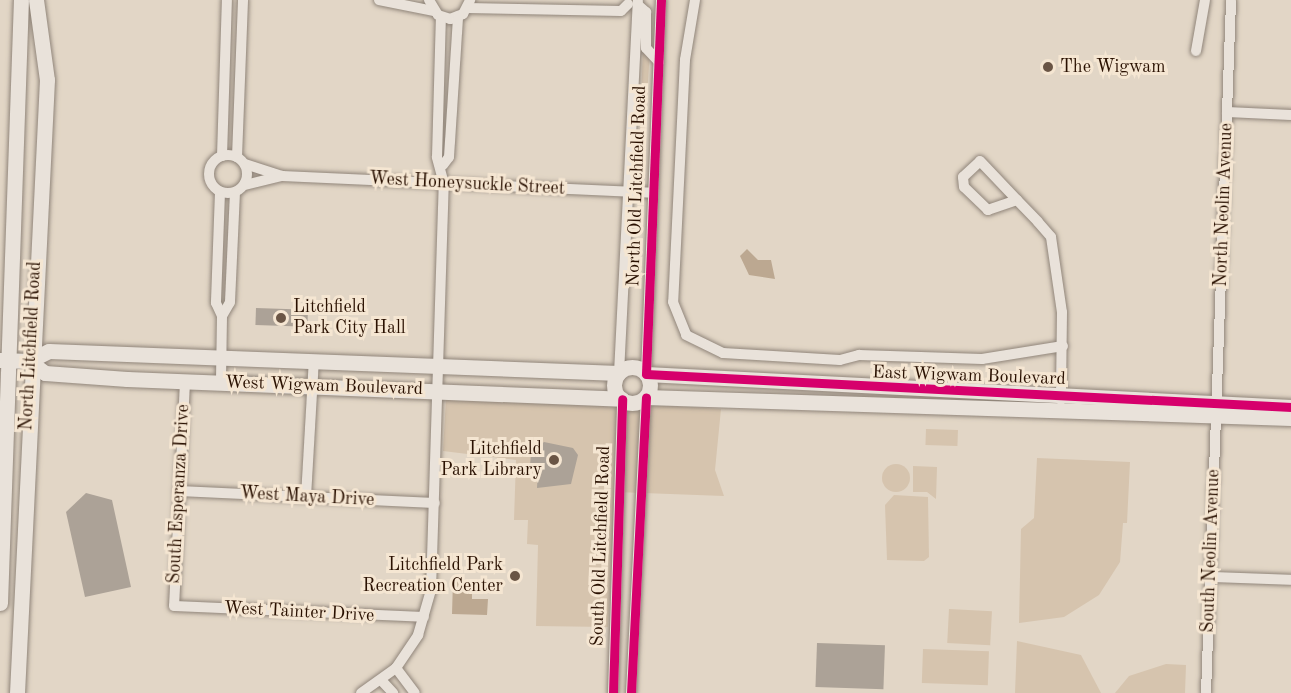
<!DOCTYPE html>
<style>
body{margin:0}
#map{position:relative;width:1291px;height:693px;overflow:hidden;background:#e2d6c6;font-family:"Old Standard TT",serif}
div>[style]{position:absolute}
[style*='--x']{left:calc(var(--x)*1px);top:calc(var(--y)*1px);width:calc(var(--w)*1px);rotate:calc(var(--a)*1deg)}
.green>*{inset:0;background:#d6c4ae;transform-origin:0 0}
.round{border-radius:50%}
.water>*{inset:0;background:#bca891}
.building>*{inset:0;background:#aca297;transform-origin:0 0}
.roads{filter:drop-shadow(0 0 2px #90857a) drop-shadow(0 0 2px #90857a)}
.street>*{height:10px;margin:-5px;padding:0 5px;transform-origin:5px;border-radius:5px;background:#e9e2da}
.street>.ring{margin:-5px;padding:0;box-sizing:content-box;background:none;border:10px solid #e9e2da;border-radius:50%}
.secondary>*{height:15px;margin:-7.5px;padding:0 7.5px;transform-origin:7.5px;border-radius:7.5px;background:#e9e2da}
.secondary>.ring{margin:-7.5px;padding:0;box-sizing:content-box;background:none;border:15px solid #e9e2da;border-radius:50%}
.cycleway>*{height:9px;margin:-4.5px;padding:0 4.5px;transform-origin:4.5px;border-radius:4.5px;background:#d6006c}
.dots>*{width:16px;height:16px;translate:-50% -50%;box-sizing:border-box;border:3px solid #f5e6d2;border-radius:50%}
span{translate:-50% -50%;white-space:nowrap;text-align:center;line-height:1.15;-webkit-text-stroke:6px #f5e6d2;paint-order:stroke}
.poi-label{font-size:18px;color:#291000}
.left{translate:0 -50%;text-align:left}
.right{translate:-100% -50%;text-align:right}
.street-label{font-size:18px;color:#291000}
</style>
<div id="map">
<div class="green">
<i style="clip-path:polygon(643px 50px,650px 50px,642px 174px,638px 170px)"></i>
<i style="clip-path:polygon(456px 393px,721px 409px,715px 470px,724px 496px,616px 492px,608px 627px,536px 626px,538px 545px,527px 544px,528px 520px,514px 520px,516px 460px,443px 451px,446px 399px)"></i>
<i style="left:926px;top:429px;width:32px;height:16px;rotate:2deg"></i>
<i style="clip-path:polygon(1037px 458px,1130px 462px,1127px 523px,1123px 523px,1120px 562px,1099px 595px,1064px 617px,1019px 623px,1021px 529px,1034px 518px)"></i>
<i class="round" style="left:882px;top:464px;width:28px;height:28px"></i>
<i style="clip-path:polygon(913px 466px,937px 467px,936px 499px,927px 492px,913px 492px)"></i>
<i style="clip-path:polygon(894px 495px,928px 497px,929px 557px,924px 561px,887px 560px,885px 505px)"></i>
<i style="left:949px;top:609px;width:43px;height:34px;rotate:3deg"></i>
<i style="clip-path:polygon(1017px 641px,1081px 655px,1101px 693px,1015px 693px)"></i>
<i style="left:923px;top:649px;width:66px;height:34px;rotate:2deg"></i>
<i style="clip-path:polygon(1166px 664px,1186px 665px,1185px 693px,1115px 693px,1129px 676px)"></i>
</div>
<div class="water">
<i style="clip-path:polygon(747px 249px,758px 260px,771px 260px,775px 279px,749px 275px,740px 256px)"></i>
<i style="clip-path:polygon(453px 580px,472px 581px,472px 599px,488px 599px,487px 615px,452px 614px)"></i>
</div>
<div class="building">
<i style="left:256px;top:308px;width:52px;height:17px;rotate:2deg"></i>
<i style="clip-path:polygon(544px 442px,573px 448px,578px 455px,571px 484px,537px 488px,538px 466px,530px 466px,531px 453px)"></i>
<i style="clip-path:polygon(86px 493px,112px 500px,131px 587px,85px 597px,66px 512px)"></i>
<i style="left:817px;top:643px;width:68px;height:44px;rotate:2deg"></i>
</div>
<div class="roads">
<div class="street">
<i style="--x:379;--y:0;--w:55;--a:11.5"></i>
<i style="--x:429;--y:0;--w:17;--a:59"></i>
<i style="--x:438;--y:15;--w:13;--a:18"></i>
<i style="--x:450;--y:19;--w:14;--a:-21"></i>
<i style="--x:463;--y:14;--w:16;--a:-63"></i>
<i style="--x:695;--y:0;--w:61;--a:99.5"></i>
<i style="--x:685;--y:60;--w:242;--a:92.8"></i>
<i style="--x:673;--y:302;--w:35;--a:68"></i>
<i style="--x:686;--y:335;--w:41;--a:25.9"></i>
<i style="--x:723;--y:353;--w:117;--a:3.4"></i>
<i style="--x:840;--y:360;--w:20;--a:-15"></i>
<i style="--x:859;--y:355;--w:123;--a:1.9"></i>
<i style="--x:982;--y:359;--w:82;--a:-9.1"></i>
<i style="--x:638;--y:5;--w:11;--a:41"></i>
<i style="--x:646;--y:12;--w:36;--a:90"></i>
<i style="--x:646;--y:48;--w:19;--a:47"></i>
<i style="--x:467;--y:8;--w:154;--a:1.1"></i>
<i style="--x:621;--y:11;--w:10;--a:-45"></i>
<i style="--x:1196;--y:51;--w:52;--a:-80"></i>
<i style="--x:1227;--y:112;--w:64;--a:2.7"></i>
<i class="ring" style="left:209px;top:155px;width:28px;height:28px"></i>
<i style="--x:222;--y:156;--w:156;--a:-88.2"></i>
<i style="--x:237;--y:157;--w:157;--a:-87.8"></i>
<i style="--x:245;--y:164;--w:39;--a:18"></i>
<i style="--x:282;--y:176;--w:371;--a:2.6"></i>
<i style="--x:443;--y:165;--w:10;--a:-53"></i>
<i style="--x:449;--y:157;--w:141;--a:-86.3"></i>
<i style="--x:245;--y:185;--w:38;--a:-14"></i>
<i style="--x:220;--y:192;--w:111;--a:92.1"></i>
<i style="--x:216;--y:303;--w:14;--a:65"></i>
<i style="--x:222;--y:316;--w:67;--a:90.9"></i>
<i style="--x:1017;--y:200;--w:31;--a:161"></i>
<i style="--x:988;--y:210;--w:33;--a:-136"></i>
<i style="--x:964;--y:187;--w:10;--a:-96"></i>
<i style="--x:963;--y:177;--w:23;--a:-43"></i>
<i style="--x:980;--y:161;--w:54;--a:46.5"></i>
<i style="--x:1017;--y:200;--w:30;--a:46"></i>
<i style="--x:1038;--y:222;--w:20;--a:49"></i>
<i style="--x:1051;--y:237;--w:76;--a:81.7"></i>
<i style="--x:1062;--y:312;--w:88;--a:90.7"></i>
<i style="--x:222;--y:316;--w:16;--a:-60"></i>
<i style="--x:230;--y:302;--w:109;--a:-87.4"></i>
<i style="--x:619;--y:373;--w:373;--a:-87.1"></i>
<i style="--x:646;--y:374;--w:374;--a:-87.7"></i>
<i style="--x:185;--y:382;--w:224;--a:92.8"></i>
<i style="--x:174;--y:606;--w:250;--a:2.5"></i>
<i style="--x:179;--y:491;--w:256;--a:2.7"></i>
<i style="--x:306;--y:497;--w:137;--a:-86.7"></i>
<i style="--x:1211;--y:577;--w:80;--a:2.1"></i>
<i style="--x:396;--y:668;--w:31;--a:53"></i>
<i style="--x:381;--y:680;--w:18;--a:47"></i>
<i style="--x:361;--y:693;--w:43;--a:-35.5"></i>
<i style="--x:396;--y:668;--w:40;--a:-56"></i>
<i style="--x:418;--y:635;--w:47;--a:-73.9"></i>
<i style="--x:431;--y:590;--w:406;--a:-88.2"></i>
<i style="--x:444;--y:184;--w:28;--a:-105"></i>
<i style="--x:437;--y:157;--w:140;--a:-88.4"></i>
<i style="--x:613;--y:693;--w:294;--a:-88.2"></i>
<i style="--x:631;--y:693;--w:296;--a:-87.1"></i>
<i style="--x:1206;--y:693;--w:693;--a:-87.93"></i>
</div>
<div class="secondary">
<i style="--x:0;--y:360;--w:29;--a:2"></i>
<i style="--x:29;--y:361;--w:22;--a:-27"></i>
<i style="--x:49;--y:351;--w:570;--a:2.21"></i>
<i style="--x:29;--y:361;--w:20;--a:37"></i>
<i style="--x:45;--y:373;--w:82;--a:4.2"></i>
<i style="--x:127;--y:379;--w:495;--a:2.3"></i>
<i class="ring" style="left:614px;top:367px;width:21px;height:21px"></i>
<i style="--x:646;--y:374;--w:646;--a:2.93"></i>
<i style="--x:646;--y:397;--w:645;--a:1.86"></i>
<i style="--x:0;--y:603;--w:603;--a:-88.01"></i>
<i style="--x:17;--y:693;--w:614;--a:-87.2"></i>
<i style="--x:47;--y:80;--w:81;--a:-97.8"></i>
</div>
</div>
<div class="cycleway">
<i style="--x:661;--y:0;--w:374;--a:92.3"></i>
<i style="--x:646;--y:374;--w:646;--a:2.93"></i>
<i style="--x:613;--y:693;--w:294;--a:-88.2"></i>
<i style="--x:631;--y:693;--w:296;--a:-87.1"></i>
</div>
<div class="dots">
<i style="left:1048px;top:67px;background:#6a5545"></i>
<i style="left:281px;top:318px;background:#6a5545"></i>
<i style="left:554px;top:460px;background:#6a5545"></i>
<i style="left:515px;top:576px;background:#6a5545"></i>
</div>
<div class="poi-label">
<span class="left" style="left:1060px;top:67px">The Wigwam</span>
<span class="left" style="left:293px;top:318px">Litchfield<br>Park City Hall</span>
<span class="right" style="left:542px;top:460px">Litchfield<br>Park Library</span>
<span class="right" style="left:503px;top:576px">Litchfield Park<br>Recreation Center</span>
</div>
<div class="street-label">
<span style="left:467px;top:184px;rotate:3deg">West Honeysuckle Street</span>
<span style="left:637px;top:186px;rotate:-88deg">North Old Litchfield Road</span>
<span style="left:1224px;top:205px;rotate:-88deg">North Neolin Avenue</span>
<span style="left:31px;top:346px;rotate:-87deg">North Litchfield Road</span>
<span style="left:969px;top:376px;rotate:2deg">East Wigwam Boulevard</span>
<span style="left:324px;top:386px;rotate:2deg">West Wigwam Boulevard</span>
<span style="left:179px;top:494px;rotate:-87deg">South Esperanza Drive</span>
<span style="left:307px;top:497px;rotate:3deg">West Maya Drive</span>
<span style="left:601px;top:546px;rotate:-88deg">South Old Litchfield Road</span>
<span style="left:1211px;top:551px;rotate:-88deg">South Neolin Avenue</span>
<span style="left:299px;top:612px;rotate:3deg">West Tainter Drive</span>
</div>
</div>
